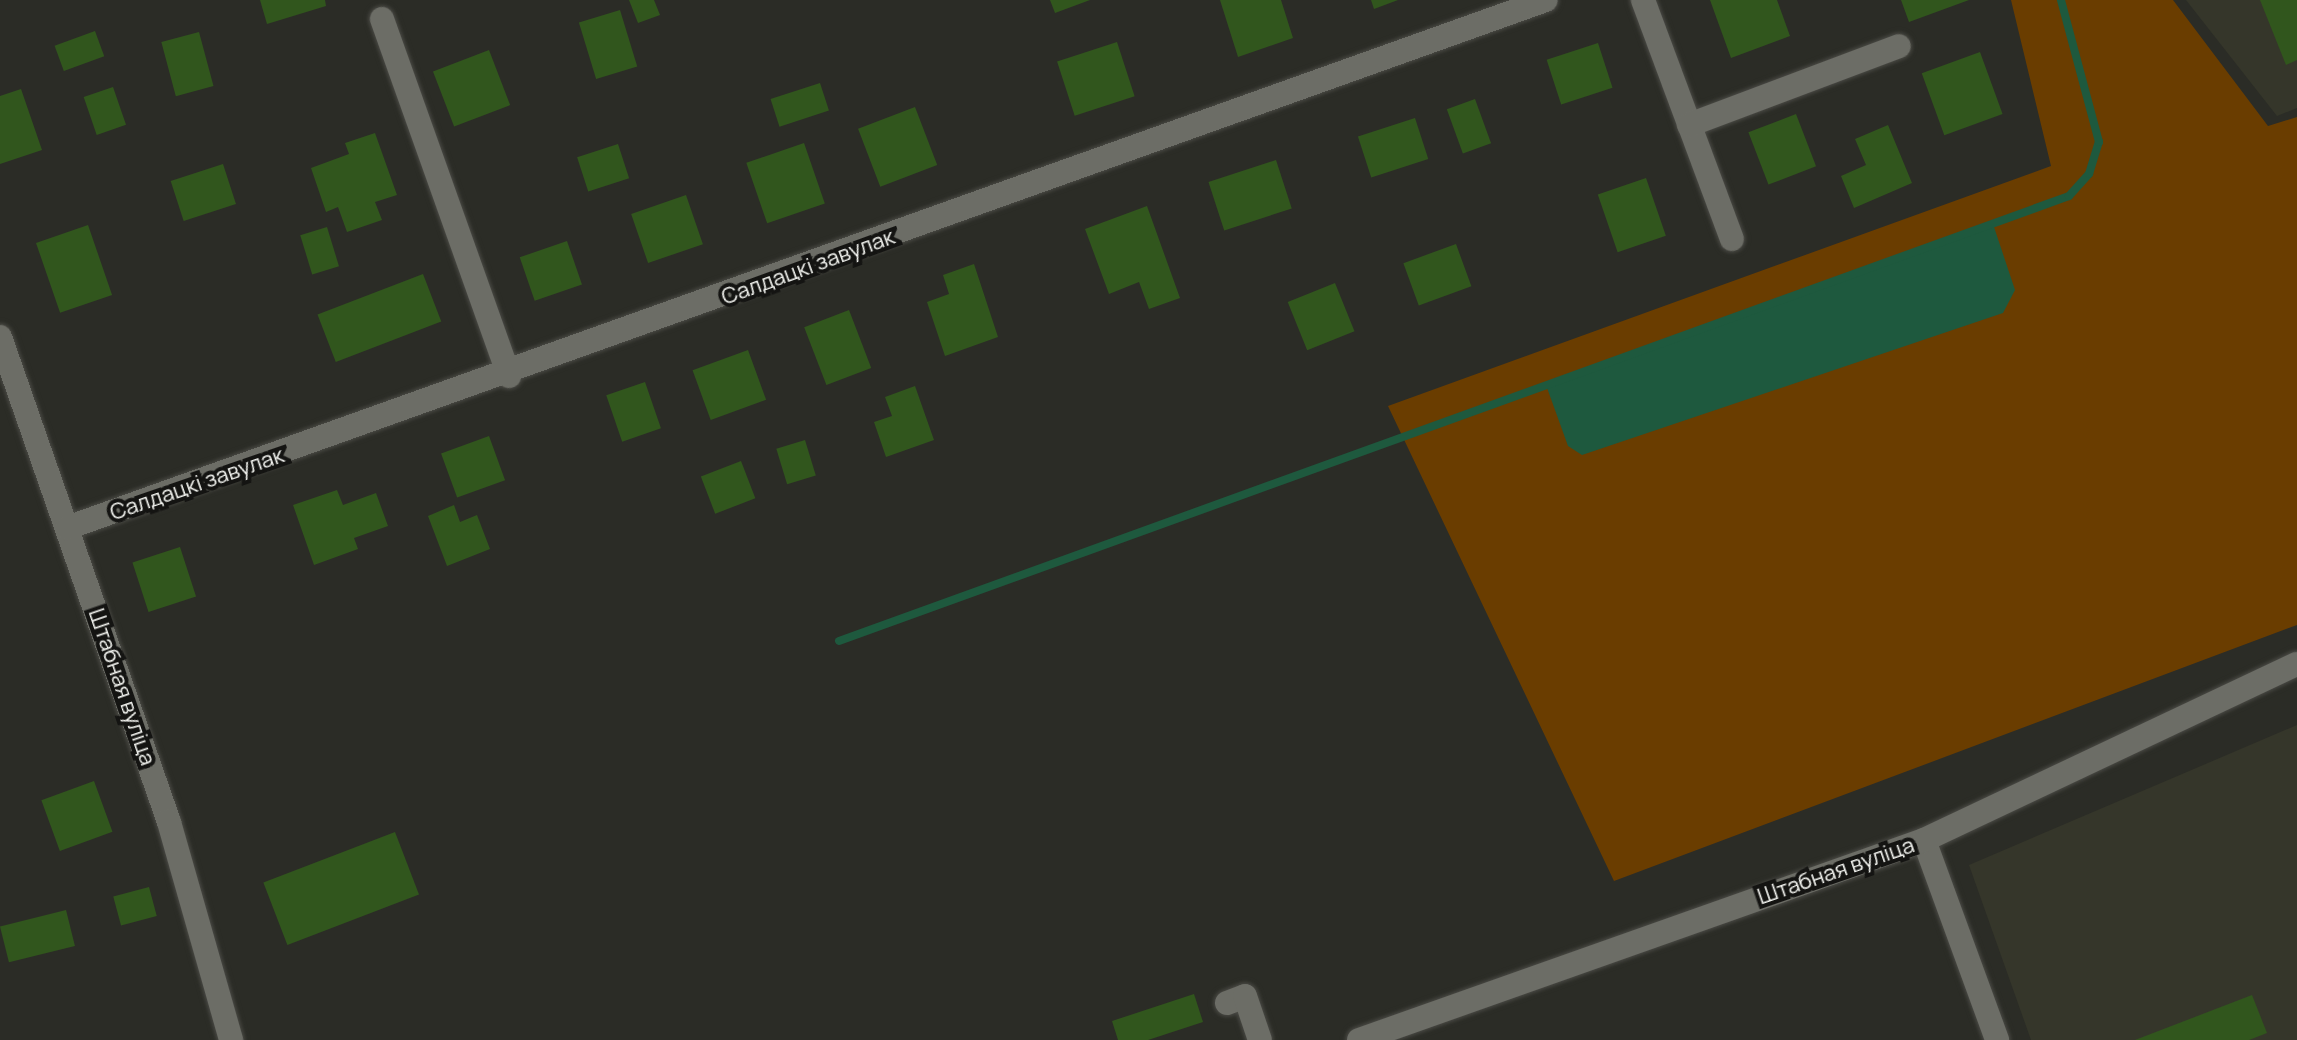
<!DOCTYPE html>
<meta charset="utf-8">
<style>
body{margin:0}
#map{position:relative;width:2297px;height:1040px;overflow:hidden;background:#2b2c26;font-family:Manrope,sans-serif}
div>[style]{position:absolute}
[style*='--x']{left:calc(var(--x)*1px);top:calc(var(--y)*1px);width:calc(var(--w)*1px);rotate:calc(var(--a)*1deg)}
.built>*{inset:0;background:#35362a}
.green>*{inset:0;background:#6a3d00}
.water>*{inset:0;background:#1e593e}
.stream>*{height:8px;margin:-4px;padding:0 4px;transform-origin:4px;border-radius:4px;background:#1e593e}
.building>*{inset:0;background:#31561d;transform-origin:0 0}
.roads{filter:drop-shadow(0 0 2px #4a4a45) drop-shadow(0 0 2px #4a4a45)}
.minor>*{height:24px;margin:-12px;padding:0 12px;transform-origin:12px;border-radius:12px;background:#6c6d66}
span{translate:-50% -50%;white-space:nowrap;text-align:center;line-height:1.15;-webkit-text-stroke:8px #141412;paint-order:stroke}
.street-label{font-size:22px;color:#f3f4f0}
</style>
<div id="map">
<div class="built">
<i style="clip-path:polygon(2186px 0,2297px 0,2297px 108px,2277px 116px)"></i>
<i style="clip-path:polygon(2297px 725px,2297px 1040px,2031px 1040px,1969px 865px)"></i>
</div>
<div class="green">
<i style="clip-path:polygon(2011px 0,2173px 0,2268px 126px,2297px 117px,2297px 625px,1614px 881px,1388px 406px,2051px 166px)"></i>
</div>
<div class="water">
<i style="clip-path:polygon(1993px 224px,2015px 290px,2003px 313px,1582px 455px,1568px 446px,1546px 385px)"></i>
</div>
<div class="stream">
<i style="--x:839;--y:641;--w:1308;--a:-19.89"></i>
<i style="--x:2069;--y:196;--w:30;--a:-48"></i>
<i style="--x:2089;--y:174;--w:34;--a:-73"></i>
<i style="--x:2099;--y:142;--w:147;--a:-105"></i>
</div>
<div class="building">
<i style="clip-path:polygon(260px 0,325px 0,326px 6px,267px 24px)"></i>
<i style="clip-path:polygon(629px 0,654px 0,660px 15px,638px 23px)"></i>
<i style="clip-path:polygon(1050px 0,1090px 0,1055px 13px)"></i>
<i style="clip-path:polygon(1220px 0,1281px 0,1293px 38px,1238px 57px)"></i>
<i style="clip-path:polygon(1371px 0,1398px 0,1374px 9px)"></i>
<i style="clip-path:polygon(1710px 0,1777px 0,1790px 36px,1731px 58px)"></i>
<i style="clip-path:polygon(1901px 0,1969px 0,1909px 22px)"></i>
<i style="clip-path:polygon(2260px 0,2297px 0,2297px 60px,2286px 65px)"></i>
<i style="left:620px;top:10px;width:59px;height:43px;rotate:73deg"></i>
<i style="left:95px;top:31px;width:27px;height:43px;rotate:70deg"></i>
<i style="left:199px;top:32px;width:56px;height:39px;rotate:75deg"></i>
<i style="left:1117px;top:42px;width:57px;height:63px;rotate:72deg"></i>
<i style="left:1598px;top:43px;width:47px;height:54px;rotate:72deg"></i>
<i style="left:489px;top:50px;width:59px;height:60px;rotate:69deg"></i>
<i style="left:1980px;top:52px;width:66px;height:62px;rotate:70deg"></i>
<i style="left:820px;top:83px;width:29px;height:52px;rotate:72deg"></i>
<i style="left:113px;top:87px;width:40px;height:31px;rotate:71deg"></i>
<i style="clip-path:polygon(21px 89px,42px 150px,0 164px,0 96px)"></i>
<i style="left:1475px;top:99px;width:47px;height:30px;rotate:70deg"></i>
<i style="left:915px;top:107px;width:62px;height:61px;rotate:69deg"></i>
<i style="left:1796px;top:114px;width:56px;height:51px;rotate:69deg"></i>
<i style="left:1415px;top:118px;width:43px;height:60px;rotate:72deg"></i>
<i style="clip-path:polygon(1888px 125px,1912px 183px,1854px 208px,1841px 176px,1866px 165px,1855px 139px)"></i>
<i style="clip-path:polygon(375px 133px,397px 195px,375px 202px,382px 220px,347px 232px,338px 207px,326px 212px,311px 168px,349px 154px,345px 143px)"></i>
<i style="left:804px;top:143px;width:64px;height:61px;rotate:71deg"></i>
<i style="left:618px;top:144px;width:36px;height:43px;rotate:72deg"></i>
<i style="left:1276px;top:160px;width:51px;height:71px;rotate:72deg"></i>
<i style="left:223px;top:164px;width:42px;height:55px;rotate:72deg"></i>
<i style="left:1646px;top:178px;width:61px;height:51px;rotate:71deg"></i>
<i style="left:686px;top:195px;width:52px;height:58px;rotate:71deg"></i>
<i style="clip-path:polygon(1147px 206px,1180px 298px,1149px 309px,1139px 282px,1109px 294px,1085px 229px)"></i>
<i style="left:88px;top:225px;width:74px;height:55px;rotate:71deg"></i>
<i style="left:327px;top:227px;width:41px;height:28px;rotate:73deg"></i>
<i style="left:567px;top:241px;width:46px;height:50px;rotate:71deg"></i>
<i style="left:1456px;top:244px;width:45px;height:56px;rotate:70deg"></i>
<i style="clip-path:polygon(974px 264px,998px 337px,945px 356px,927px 302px,949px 294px,943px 275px)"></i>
<i style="left:423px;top:274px;width:51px;height:113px;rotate:69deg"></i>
<i style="left:1335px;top:283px;width:52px;height:51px;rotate:68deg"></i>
<i style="left:849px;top:310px;width:62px;height:48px;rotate:69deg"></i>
<i style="left:748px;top:350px;width:53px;height:59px;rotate:70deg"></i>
<i style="left:645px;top:382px;width:49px;height:41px;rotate:71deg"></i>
<i style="clip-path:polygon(915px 386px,934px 440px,886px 457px,874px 422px,892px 416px,885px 397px)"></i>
<i style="left:489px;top:436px;width:47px;height:51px;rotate:70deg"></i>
<i style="left:805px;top:440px;width:37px;height:30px;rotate:73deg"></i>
<i style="left:741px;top:461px;width:40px;height:43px;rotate:69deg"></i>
<i style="clip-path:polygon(337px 490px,343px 505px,376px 493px,388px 526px,354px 538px,358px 549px,314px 565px,293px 505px)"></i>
<i style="clip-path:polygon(454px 505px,460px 522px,477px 515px,490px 549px,447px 566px,428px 516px)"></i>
<i style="left:180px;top:547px;width:52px;height:50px;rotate:72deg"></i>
<i style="left:94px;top:781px;width:54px;height:56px;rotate:70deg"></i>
<i style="left:395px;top:832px;width:67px;height:141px;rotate:69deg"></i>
<i style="left:149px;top:887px;width:30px;height:37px;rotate:75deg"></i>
<i style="left:66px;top:910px;width:37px;height:68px;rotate:76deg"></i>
<i style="clip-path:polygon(1194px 994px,1203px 1022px,1148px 1040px,1118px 1040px,1112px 1021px)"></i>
<i style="clip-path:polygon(2252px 995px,2267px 1033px,2249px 1040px,2135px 1040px)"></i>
</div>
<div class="roads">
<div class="minor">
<i style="--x:1643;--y:0;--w:255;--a:69.6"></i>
<i style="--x:382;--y:19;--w:379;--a:70.4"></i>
<i style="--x:1689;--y:125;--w:224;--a:-20.6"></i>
<i style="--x:0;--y:337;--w:514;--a:70.79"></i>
<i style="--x:169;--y:822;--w:227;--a:74.1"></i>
<i style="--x:67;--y:528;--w:1570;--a:-19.65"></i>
<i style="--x:1924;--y:840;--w:213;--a:69.9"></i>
<i style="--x:1227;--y:1003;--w:19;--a:-21"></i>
<i style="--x:1245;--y:996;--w:46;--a:71.2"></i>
<i style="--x:1359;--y:1040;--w:599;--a:-19.49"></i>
<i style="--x:1924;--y:840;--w:412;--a:-25.3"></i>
</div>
</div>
<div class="street-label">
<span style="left:808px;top:267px;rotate:-20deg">Салдацкі завулак</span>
<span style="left:197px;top:484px;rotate:-19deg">Салдацкі завулак</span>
<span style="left:122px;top:687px;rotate:71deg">Штабная вуліца</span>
<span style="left:1836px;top:871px;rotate:-19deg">Штабная вуліца</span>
</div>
</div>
